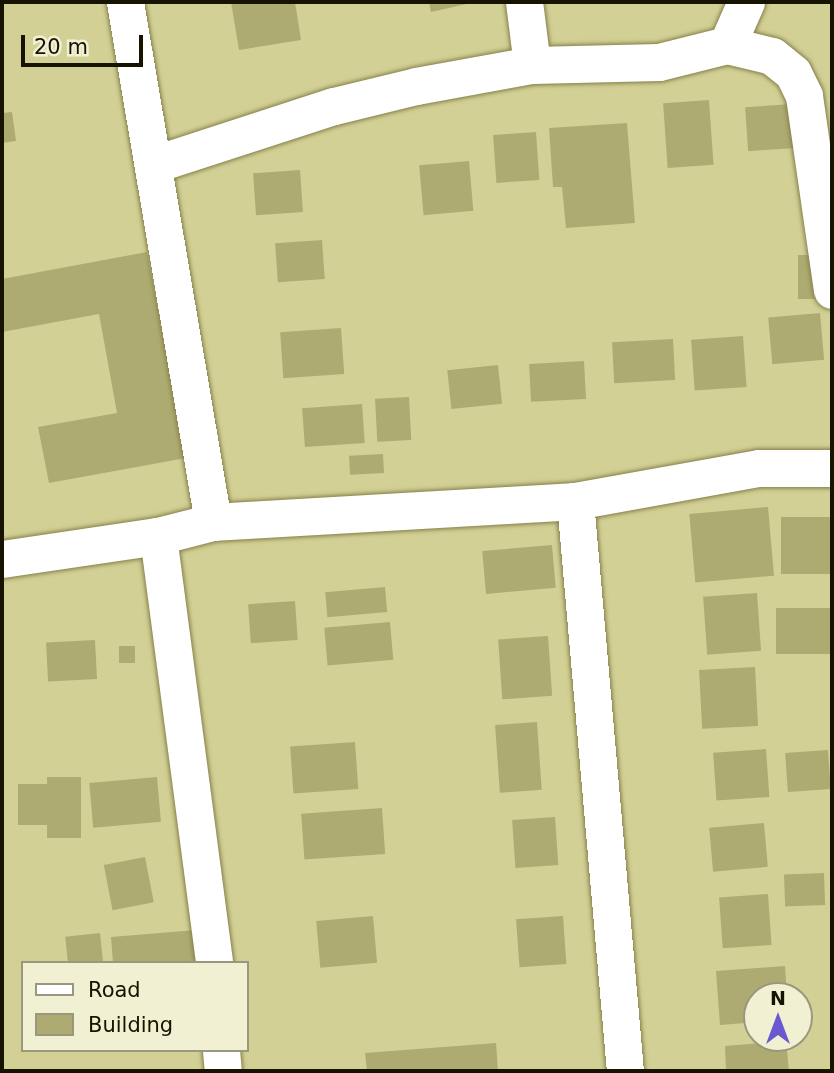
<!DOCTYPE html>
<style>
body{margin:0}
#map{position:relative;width:834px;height:1073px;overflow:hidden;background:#d3d096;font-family:"DejaVu Sans",sans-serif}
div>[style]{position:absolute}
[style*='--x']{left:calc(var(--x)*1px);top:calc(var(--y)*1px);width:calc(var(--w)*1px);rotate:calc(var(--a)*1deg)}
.building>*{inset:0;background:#aeab72;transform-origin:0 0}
.roads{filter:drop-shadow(0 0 2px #85814a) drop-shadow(0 0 2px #85814a)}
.minor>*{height:37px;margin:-18.5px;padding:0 18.5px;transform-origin:18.5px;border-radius:18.5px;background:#fff}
span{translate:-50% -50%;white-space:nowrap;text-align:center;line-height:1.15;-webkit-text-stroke:5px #f1f0d2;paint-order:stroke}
.frame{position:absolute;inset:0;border:4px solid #161401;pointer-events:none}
.legend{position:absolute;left:21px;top:961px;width:228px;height:91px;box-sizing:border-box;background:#f1f0d2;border:2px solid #99987e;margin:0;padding:9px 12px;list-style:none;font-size:21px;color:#161401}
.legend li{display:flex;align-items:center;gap:14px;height:35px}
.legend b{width:35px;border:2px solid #99987e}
.north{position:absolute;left:743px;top:982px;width:70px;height:70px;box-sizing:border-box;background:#f1f0d2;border:2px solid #99987e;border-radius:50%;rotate:0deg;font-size:19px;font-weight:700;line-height:28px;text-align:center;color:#161401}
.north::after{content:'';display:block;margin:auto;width:24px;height:32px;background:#6a58d2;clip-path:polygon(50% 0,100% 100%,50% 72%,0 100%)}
.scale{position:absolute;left:21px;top:35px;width:122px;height:32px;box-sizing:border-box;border:4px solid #161401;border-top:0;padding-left:9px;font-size:21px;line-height:24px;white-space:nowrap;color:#161401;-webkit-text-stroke:5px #f1f0d2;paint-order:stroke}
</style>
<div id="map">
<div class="building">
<i style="clip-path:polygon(231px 2px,295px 2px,301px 40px,239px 50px)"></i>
<i style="clip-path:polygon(429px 2px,471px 2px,471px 3px,431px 12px)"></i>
<i style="left:709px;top:100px;width:65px;height:46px;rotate:86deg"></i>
<i style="left:792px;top:104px;width:44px;height:47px;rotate:86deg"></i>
<i style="clip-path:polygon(12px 112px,16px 141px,2px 143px,2px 113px)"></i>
<i style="clip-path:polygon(627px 123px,635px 223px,566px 228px,562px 187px,553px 187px,549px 128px)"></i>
<i style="left:536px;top:132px;width:48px;height:43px;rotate:86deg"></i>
<i style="left:469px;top:161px;width:50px;height:50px;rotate:85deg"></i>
<i style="left:300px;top:170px;width:42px;height:47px;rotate:86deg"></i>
<i style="left:322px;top:240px;width:39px;height:47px;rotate:86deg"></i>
<i style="clip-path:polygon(147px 252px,186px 458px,49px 483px,38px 427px,117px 413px,99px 314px,2px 332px,2px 279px)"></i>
<i style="left:832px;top:255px;width:44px;height:34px;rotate:90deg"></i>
<i style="left:820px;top:313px;width:47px;height:52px;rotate:85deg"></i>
<i style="left:341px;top:328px;width:46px;height:61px;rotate:86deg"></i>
<i style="left:743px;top:336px;width:51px;height:52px;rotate:86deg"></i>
<i style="left:673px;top:339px;width:41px;height:61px;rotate:87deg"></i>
<i style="left:584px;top:361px;width:38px;height:55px;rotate:87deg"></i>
<i style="left:498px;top:365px;width:39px;height:51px;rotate:84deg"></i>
<i style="left:409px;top:397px;width:43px;height:34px;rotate:87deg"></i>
<i style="left:362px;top:404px;width:39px;height:60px;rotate:86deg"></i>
<i style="left:383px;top:454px;width:19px;height:34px;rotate:87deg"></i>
<i style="left:768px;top:507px;width:69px;height:79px;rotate:85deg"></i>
<i style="left:832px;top:517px;width:57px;height:51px;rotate:90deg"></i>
<i style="left:552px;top:545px;width:43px;height:70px;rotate:85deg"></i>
<i style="left:385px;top:587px;width:25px;height:60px;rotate:85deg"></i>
<i style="left:757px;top:593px;width:58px;height:54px;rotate:86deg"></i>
<i style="left:295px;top:601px;width:39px;height:47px;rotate:86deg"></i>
<i style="left:832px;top:608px;width:46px;height:56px;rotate:90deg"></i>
<i style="left:390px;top:622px;width:38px;height:66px;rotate:85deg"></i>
<i style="left:548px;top:636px;width:60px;height:50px;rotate:86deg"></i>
<i style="left:95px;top:640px;width:39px;height:49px;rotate:87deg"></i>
<i style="left:135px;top:646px;width:17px;height:16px;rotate:90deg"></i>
<i style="left:755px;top:667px;width:59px;height:56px;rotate:87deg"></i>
<i style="left:537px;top:722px;width:68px;height:42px;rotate:86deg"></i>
<i style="left:355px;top:742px;width:47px;height:65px;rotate:86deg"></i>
<i style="left:766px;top:749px;width:48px;height:53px;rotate:86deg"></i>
<i style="left:828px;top:750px;width:39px;height:43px;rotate:86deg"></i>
<i style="clip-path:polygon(47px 777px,81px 777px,81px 838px,47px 838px,47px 825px,18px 825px,18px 784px,47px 784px)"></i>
<i style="left:157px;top:777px;width:45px;height:68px;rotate:85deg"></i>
<i style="left:382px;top:808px;width:46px;height:81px;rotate:86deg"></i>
<i style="left:555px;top:817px;width:48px;height:43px;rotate:86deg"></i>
<i style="left:764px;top:823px;width:44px;height:55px;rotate:85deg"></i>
<i style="left:145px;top:857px;width:46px;height:42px;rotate:79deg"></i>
<i style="left:824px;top:873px;width:32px;height:40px;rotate:88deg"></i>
<i style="left:768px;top:894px;width:51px;height:49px;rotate:86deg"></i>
<i style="left:373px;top:916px;width:47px;height:57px;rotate:85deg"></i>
<i style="left:563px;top:916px;width:48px;height:47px;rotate:86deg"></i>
<i style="clip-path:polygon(196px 930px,199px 963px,113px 963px,111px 937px)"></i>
<i style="left:100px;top:933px;width:30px;height:35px;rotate:84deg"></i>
<i style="clip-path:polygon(785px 966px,787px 996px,757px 996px,757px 1022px,720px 1025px,716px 971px)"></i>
<i style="clip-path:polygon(786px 1041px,789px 1071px,726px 1071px,725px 1046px)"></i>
<i style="clip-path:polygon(496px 1043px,498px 1071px,367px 1071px,365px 1053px)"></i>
</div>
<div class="roads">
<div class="minor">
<i style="--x:727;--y:45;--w:46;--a:13.7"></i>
<i style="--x:772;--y:56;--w:27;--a:39"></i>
<i style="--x:793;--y:73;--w:25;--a:64"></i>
<i style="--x:804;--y:96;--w:196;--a:81.8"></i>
<i style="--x:532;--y:65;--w:127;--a:-1.4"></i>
<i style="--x:659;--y:62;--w:70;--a:-14"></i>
<i style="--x:727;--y:45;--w:47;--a:-66.2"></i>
<i style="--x:155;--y:164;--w:188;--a:-18"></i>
<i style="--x:334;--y:106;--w:84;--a:-13.7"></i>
<i style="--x:416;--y:86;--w:118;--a:-10.3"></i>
<i style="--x:532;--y:65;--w:64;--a:-97.2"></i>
<i style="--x:575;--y:501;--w:187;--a:-10.2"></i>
<i style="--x:759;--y:468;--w:73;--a:0"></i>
<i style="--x:213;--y:522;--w:363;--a:-3.3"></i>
<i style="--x:575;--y:501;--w:572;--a:84.99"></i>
<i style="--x:158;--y:536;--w:431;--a:82.5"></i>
<i style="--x:2;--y:559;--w:158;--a:-8.4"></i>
<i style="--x:158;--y:536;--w:57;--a:-14.3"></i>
<i style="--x:213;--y:522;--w:527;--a:-99.61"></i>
<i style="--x:221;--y:1050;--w:21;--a:85"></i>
</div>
</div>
<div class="frame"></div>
<ul class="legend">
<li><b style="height:9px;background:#fff"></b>Road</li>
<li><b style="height:19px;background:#aeab72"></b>Building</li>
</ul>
<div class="north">N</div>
<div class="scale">20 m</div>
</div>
